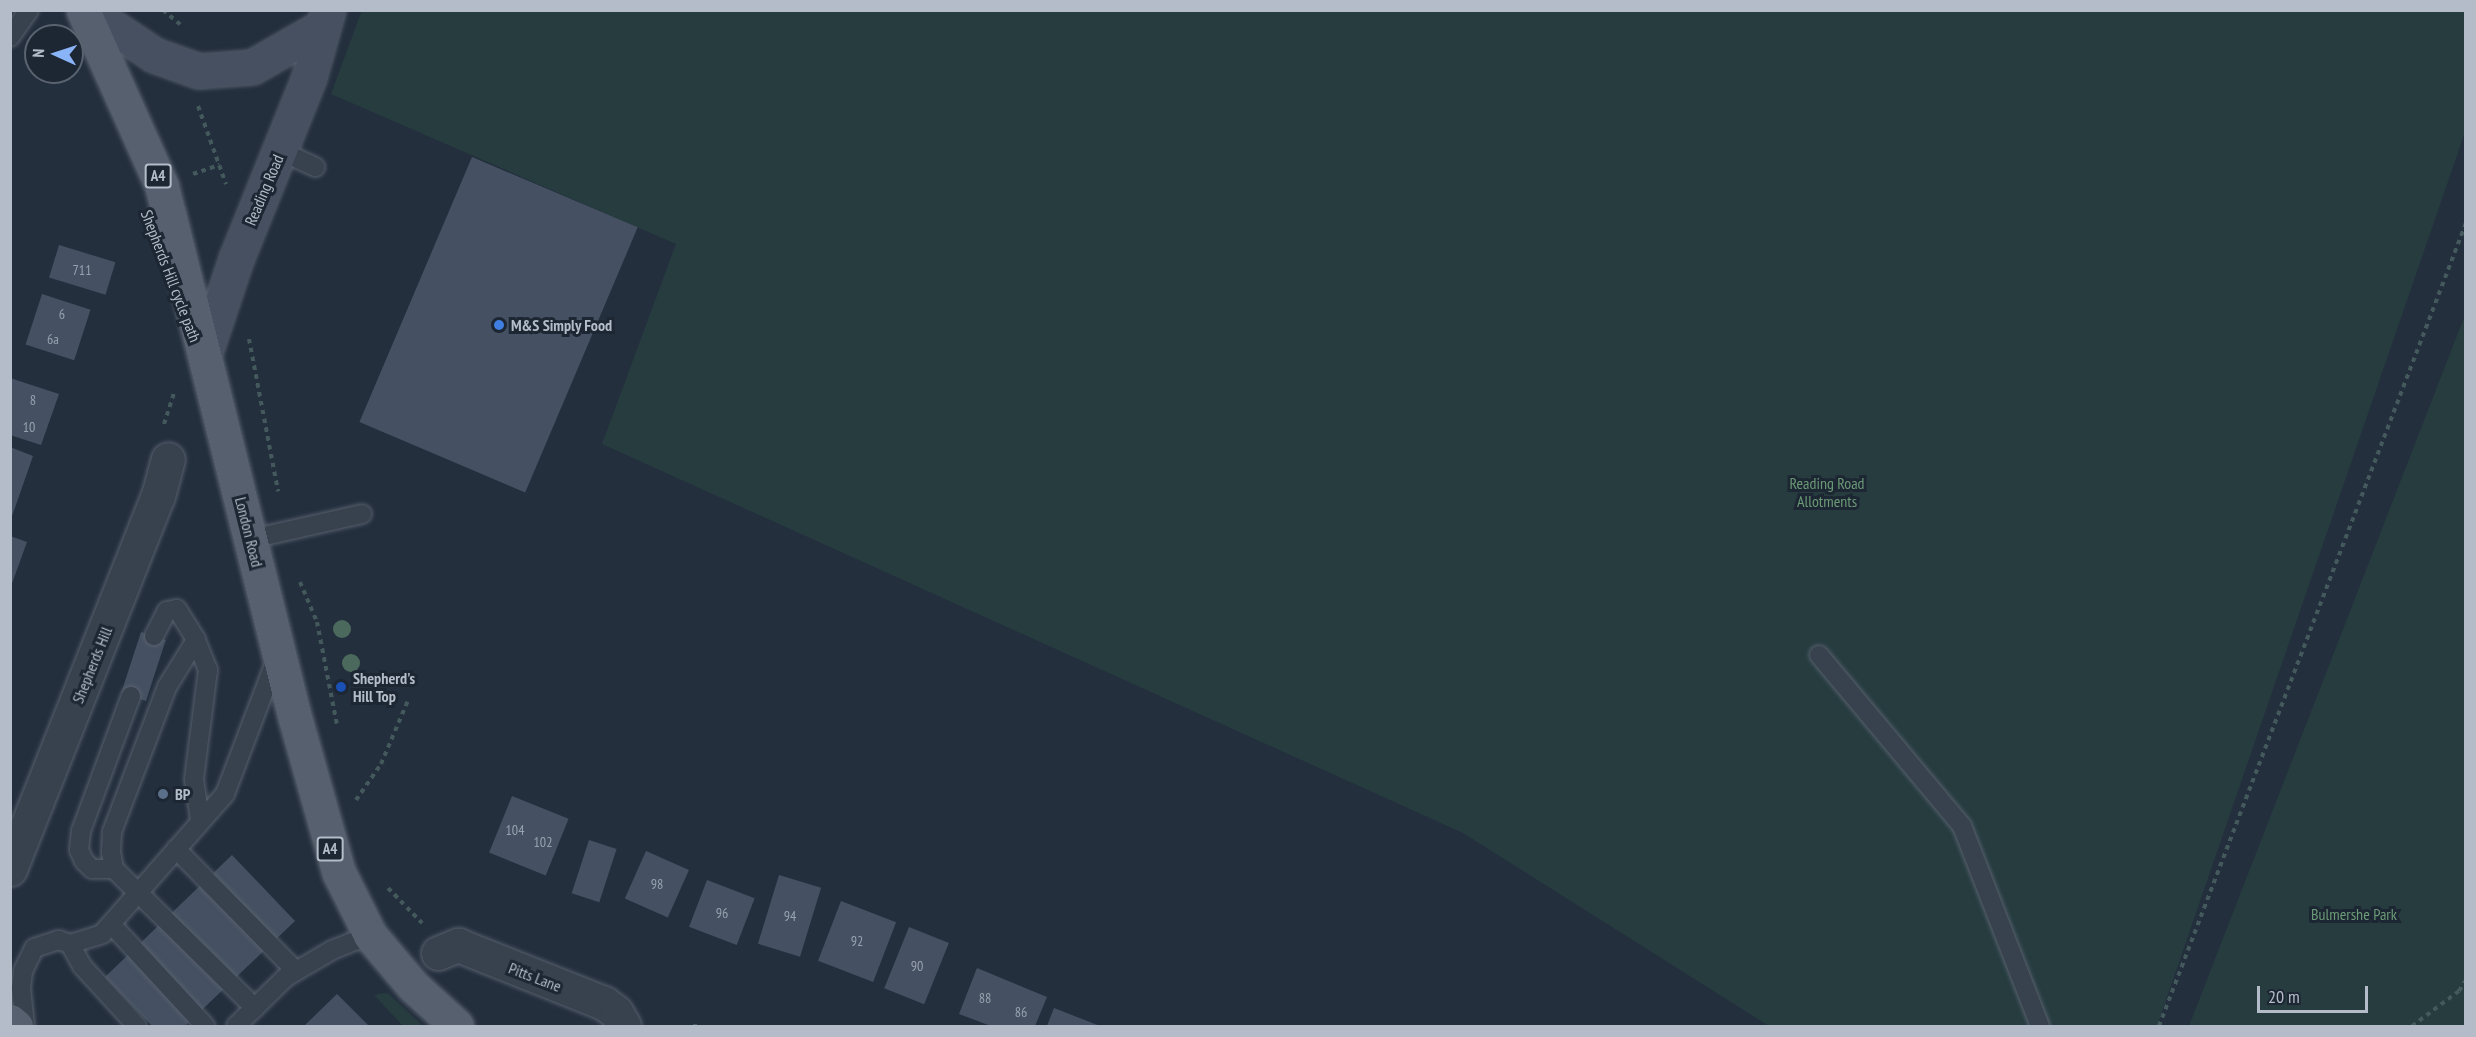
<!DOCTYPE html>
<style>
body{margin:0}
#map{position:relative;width:2476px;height:1037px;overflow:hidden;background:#242f3e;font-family:"PT Sans Narrow",sans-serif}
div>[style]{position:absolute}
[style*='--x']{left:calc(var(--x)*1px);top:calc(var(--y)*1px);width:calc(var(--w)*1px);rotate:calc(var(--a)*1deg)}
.green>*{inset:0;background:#263c3f}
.building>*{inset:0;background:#455162;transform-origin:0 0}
.path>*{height:4px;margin-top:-2px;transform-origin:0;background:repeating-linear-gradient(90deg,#44595c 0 4.5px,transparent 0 9px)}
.roads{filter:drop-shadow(0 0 2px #565f6c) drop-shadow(0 0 2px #565f6c)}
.lane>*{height:18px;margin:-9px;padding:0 9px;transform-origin:9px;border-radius:9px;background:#38414e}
.street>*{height:33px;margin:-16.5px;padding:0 16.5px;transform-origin:16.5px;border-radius:16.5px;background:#38414e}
.secondary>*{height:33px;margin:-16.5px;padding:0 16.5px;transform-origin:16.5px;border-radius:16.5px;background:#465061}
.primary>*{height:33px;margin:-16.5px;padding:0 16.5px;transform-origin:16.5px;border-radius:16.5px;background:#56606e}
.trees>*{width:18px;height:18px;margin:-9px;border-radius:50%;background:#4b6a5d}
.dots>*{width:16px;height:16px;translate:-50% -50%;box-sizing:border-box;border:3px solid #1d2633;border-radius:50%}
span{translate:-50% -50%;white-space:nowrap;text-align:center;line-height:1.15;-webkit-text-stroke:6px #1d2633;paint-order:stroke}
.number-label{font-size:14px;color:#98a1af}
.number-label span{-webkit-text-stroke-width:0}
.shield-label span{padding:2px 4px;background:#1d2633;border:2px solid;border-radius:4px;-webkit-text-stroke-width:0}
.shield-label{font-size:15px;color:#b4bcc9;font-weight:700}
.street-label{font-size:16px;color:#b4bcc9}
.poi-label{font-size:16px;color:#b4bcc9;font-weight:700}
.left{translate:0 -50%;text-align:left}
.park-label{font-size:16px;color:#6b9a76}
.frame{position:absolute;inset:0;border:12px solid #b4bcc9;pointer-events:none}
.north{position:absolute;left:24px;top:24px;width:60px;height:60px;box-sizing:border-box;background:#1d2633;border:2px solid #59626f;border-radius:50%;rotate:273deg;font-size:16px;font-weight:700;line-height:24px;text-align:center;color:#b4bcc9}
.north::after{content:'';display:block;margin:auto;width:21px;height:27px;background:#8ab4f8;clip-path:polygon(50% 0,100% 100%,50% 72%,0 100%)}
.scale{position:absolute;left:2257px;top:986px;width:111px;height:27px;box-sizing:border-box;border:3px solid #b4bcc9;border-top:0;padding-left:8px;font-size:18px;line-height:21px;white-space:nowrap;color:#b4bcc9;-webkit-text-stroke:4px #1d2633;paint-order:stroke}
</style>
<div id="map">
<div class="green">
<i style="clip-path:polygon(362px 10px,2466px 11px,2465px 132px,2157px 1026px,1769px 1026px,1463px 833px,602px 444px,676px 244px,331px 94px)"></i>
<i style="clip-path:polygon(2465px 315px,2465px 1026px,2189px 1026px)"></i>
<i style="clip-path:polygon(383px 993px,389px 994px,423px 1026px,403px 1026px,374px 995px)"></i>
</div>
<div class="building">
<i style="left:472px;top:157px;width:180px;height:288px;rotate:23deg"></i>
<i style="left:59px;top:245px;width:59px;height:34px;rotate:17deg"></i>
<i style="left:42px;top:294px;width:51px;height:53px;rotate:18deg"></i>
<i style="clip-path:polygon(10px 378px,59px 394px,41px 445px,10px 435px)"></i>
<i style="clip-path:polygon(10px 447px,33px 456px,11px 519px,10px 519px)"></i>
<i style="clip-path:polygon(10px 536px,27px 542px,11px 586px,10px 586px)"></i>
<i style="left:141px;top:632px;width:26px;height:64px;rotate:18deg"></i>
<i style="left:512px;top:796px;width:61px;height:61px;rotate:22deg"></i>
<i style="left:589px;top:840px;width:29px;height:56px;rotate:18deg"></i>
<i style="left:646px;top:851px;width:47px;height:52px;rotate:24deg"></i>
<i style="clip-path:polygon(232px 855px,295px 921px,185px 1026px,152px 1026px,105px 977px)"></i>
<i style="left:779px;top:875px;width:44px;height:72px;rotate:17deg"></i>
<i style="left:707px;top:880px;width:51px;height:50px;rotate:21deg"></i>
<i style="left:841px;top:901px;width:59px;height:64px;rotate:21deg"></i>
<i style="left:909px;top:927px;width:43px;height:66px;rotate:22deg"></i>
<i style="clip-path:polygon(977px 968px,1047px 997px,1035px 1026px,991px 1026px,959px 1014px)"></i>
<i style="clip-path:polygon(337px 994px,369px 1026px,304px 1026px)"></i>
<i style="clip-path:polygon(1054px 1008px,1100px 1026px,1047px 1026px)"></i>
</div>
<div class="path">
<i style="--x:163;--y:10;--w:23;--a:40"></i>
<i style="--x:198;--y:106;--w:83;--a:70.3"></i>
<i style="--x:193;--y:174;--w:28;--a:-19"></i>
<i style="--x:249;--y:339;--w:155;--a:79.2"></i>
<i style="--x:164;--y:424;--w:35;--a:-72"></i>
<i style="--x:300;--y:582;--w:43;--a:67"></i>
<i style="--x:317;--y:622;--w:105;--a:79"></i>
<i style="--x:356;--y:800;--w:44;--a:-55.2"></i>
<i style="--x:381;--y:764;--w:72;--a:-67"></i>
<i style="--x:388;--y:888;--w:49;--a:45.8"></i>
<i style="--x:693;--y:1026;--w:9;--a:0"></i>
<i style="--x:2159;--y:1026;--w:860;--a:-69.08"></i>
<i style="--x:2412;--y:1026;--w:59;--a:-36.7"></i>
<i style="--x:2459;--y:991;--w:13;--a:-58"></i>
</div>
<div class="roads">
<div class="lane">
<i style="--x:10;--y:37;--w:33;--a:-55"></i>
<i style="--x:281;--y:151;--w:38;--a:25"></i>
<i style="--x:251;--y:539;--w:114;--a:-12.7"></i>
<i style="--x:154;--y:636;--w:28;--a:-63"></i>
<i style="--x:167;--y:611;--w:10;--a:-11"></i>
<i style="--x:177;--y:609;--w:36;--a:58"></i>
<i style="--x:1819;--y:655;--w:223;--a:50.1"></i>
<i style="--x:1962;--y:826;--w:215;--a:68.7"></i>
<i style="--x:200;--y:820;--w:41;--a:-98.3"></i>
<i style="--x:194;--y:779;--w:110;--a:-82.7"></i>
<i style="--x:208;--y:670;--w:32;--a:-112"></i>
<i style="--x:196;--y:640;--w:55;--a:121.7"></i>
<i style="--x:167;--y:687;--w:155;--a:110.8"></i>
<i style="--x:112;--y:832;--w:20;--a:93"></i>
<i style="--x:111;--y:852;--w:17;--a:80"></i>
<i style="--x:114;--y:869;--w:198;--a:44.6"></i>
<i style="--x:176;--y:849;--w:171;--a:45.5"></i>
<i style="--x:114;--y:869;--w:22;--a:180"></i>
<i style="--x:92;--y:869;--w:11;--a:-135"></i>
<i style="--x:84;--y:861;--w:12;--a:-114"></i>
<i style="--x:79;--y:850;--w:19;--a:-84"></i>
<i style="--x:81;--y:831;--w:144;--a:-69.7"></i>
<i style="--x:111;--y:924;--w:139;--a:47.3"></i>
<i style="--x:70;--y:944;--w:25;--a:61"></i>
<i style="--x:82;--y:966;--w:81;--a:47.5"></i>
<i style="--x:25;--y:1026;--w:38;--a:-96"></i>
<i style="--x:21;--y:988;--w:17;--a:-83"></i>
<i style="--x:23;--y:971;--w:25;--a:-64"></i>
<i style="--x:34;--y:948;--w:26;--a:-18"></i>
<i style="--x:59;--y:940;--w:12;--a:20"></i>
<i style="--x:70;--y:944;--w:34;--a:-17"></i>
<i style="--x:102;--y:934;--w:186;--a:-48.7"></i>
<i style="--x:225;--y:794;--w:147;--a:-69.2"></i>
<i style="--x:236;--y:1026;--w:70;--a:-44.4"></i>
<i style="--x:286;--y:977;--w:53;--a:-30.4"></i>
<i style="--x:332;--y:950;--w:41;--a:-21.5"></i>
</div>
<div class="street">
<i style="--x:10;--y:869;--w:401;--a:-68.4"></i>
<i style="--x:158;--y:496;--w:38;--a:-75"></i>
<i style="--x:438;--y:953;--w:22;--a:-22"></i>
<i style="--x:458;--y:945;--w:157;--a:21.7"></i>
<i style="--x:604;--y:1003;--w:15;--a:37"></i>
<i style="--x:616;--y:1012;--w:16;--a:60"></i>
</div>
<div class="secondary">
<i style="--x:87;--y:10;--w:81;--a:33.9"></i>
<i style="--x:154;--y:55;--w:48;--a:19.6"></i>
<i style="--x:199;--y:71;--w:53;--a:-4.3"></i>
<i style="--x:252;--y:67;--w:81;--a:-29.7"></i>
<i style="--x:205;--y:352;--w:98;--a:-71.6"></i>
<i style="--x:236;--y:259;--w:196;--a:-68.1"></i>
<i style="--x:309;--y:77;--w:70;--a:-74.2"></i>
</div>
<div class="primary">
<i style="--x:83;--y:10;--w:194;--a:65.9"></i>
<i style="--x:162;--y:187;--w:547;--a:75.94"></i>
<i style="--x:295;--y:718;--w:161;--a:74.2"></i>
<i style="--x:339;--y:873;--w:69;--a:63.4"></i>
<i style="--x:370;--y:935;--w:67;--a:49.9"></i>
<i style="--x:413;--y:986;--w:59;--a:42.3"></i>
<i style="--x:10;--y:1021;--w:8;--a:40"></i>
</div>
</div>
<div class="trees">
<i style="left:342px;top:629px"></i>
<i style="left:351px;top:663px"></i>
</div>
<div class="dots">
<i style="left:499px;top:325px;background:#3f7fe0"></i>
<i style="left:341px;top:687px;background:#1a4fb4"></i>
<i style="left:163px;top:794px;background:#5c6f8a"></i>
</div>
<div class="number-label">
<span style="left:82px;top:270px">711</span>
<span style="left:62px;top:314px">6</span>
<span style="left:53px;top:339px">6a</span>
<span style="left:33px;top:400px">8</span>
<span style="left:29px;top:427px">10</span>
<span style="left:515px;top:830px">104</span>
<span style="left:543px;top:842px">102</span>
<span style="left:657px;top:884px">98</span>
<span style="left:722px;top:913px">96</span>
<span style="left:790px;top:916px">94</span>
<span style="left:857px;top:941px">92</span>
<span style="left:917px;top:966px">90</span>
<span style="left:985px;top:998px">88</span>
<span style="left:1021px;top:1012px">86</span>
</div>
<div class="shield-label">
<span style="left:158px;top:176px">A4</span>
<span style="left:330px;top:849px">A4</span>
</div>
<div class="street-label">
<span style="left:264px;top:190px;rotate:-67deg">Reading Road</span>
<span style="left:171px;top:276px;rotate:69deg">Shepherds Hill cycle path</span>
<span style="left:249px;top:532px;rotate:76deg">London Road</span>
<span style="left:92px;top:665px;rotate:-68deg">Shepherds Hill</span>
<span style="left:535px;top:977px;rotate:21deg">Pitts Lane</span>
</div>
<div class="poi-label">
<span class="left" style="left:511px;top:325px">M&amp;S Simply Food</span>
<span class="left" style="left:353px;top:687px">Shepherd's<br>Hill Top</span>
<span class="left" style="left:175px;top:794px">BP</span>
</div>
<div class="park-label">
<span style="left:1827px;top:492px">Reading Road<br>Allotments</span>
<span style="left:2354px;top:914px">Bulmershe Park</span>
</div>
<div class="frame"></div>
<div class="north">N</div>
<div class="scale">20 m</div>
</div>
